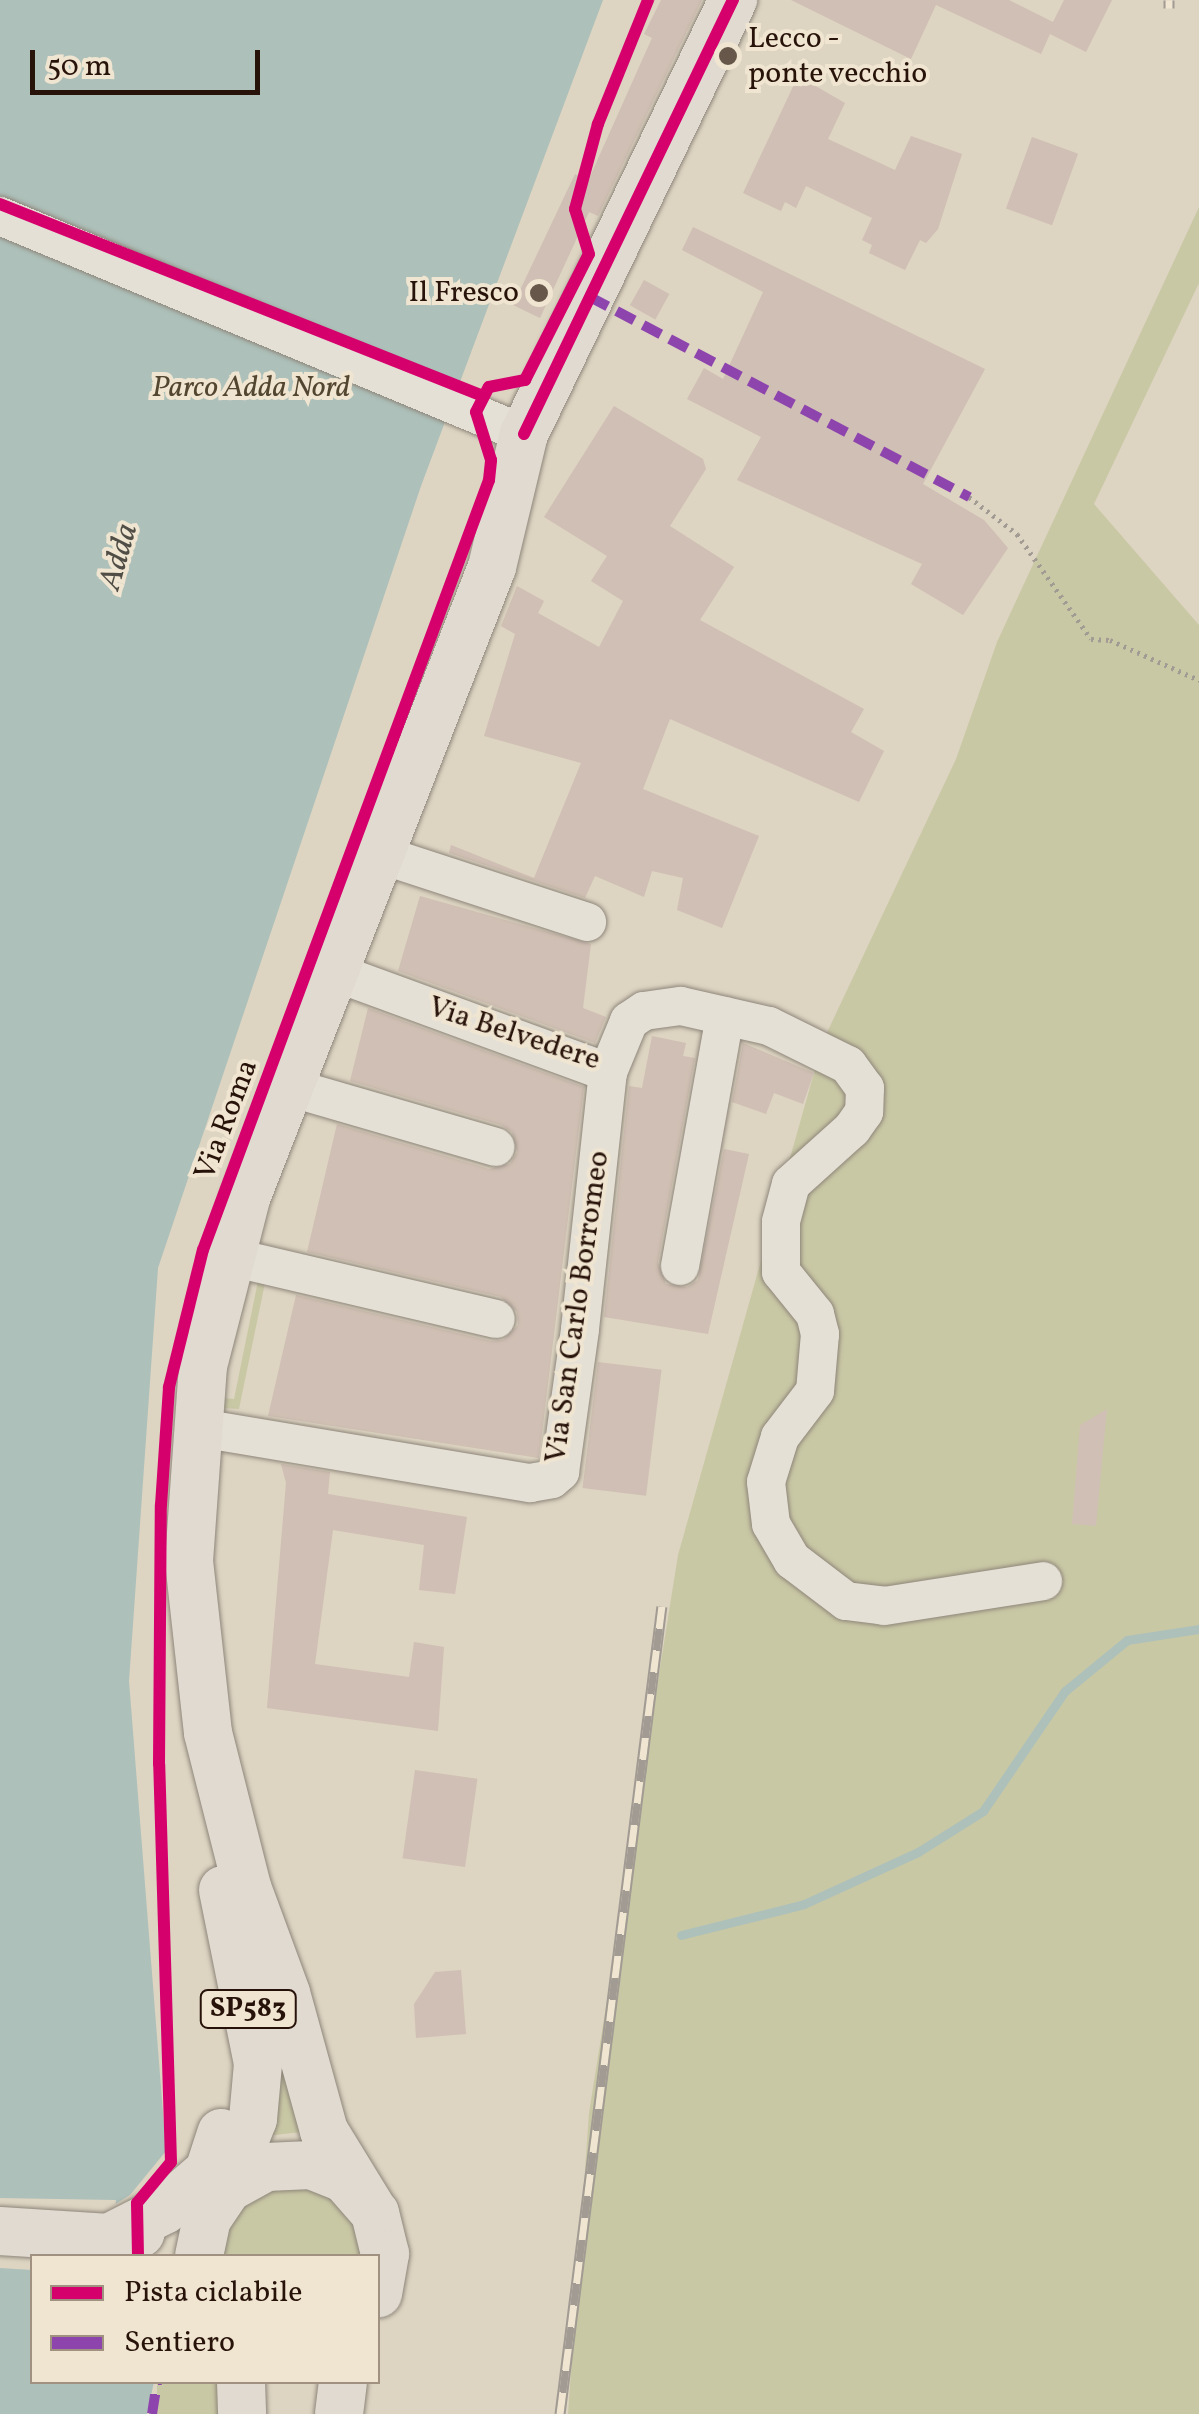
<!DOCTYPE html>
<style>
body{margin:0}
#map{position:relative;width:1199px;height:2414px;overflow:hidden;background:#ddd4c2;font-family:Vollkorn,serif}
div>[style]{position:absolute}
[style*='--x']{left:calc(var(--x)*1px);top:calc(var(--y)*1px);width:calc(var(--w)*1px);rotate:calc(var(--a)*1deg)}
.green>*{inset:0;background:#c9c8a5;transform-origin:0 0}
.water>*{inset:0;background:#adc0ba}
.pier>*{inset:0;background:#ddd4c2}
.stream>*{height:9px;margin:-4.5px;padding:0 4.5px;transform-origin:4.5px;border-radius:4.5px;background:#adc0ba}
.building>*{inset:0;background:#d0bfb4;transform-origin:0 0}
.path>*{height:5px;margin-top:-2.5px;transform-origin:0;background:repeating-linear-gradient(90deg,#a19b93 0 2.5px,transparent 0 7.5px)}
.roads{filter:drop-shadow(0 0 2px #8e867a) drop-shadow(0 0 2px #8e867a)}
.minor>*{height:38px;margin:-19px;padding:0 19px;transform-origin:19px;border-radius:19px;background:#e5e0d6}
.major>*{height:48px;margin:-24px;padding:0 24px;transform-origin:24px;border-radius:24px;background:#e0dad0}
.rail>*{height:11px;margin-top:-5.5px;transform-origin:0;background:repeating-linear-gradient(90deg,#f0e5d0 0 22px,#a19b93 0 44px);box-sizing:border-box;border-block:2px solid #a19b93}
.quiet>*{height:10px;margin-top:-5px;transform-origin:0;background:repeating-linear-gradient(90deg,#8e44ad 0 20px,transparent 0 30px)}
.cycleway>*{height:12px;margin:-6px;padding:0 6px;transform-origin:6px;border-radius:6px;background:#d6006c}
.dots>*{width:28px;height:28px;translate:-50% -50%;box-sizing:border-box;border:5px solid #f0e5d0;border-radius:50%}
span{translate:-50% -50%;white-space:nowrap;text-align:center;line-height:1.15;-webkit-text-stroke:8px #f0e5d0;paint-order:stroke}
.shield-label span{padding:2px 8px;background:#f0e5d0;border:2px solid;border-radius:8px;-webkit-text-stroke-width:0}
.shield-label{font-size:28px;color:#28130a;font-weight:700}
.poi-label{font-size:30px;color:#28130a}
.left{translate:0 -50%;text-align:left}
.right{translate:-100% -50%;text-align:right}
.park-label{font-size:30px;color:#534631;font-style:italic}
.street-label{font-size:30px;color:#28130a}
.water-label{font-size:32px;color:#504d46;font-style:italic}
.legend{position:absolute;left:30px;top:2254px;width:350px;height:130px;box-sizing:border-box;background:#f0e5d0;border:2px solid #a09181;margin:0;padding:12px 18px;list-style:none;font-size:30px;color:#28130a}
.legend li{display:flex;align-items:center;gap:20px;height:50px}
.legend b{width:50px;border:2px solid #a09181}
.scale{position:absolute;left:30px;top:50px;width:230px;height:45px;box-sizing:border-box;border:5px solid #28130a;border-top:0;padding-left:12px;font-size:30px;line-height:35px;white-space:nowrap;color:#28130a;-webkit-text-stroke:8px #f0e5d0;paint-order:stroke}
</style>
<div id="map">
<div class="green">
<i style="clip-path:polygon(1199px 207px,1199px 283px,1094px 504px,1199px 625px,1199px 2414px,568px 2414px,589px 2113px,678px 1555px,823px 1041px,956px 759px,997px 642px)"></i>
<i style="clip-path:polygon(259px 1276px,265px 1283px,239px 1409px,223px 1408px,225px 1398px,234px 1399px)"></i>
<i style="clip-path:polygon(235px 1889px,310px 2131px,266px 2136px)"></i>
<i style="clip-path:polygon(329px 2179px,371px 2256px,216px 2256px,235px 2196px)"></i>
<i style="left:157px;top:2382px;width:84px;height:32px"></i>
</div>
<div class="water">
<i style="clip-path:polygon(0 0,603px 0,421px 486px,158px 1268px,129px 1681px,166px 2151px,130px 2195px,32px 2256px,32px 2382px,154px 2382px,147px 2414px,0 2414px)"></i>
</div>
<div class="pier">
<i style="clip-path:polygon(0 2198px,116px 2200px,110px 2256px,32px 2256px,32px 2270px,0 2268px)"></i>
</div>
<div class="stream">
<i style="--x:681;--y:1935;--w:127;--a:-14.1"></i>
<i style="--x:804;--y:1904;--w:125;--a:-24.5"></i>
<i style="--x:918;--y:1852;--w:77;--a:-32.2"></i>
<i style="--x:983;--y:1811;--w:145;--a:-55.7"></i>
<i style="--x:1065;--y:1691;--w:80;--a:-39.4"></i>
<i style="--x:1127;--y:1640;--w:73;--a:-8.7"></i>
</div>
<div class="building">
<i style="clip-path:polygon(661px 0,702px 0,598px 216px,589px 212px,540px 318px,513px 305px,575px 174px,588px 181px,652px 38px,644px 34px)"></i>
<i style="clip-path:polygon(791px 0,1009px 0,1053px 22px,1064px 0,1112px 0,1086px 52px,1050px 34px,1041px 54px,936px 5px,911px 59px)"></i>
<i style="clip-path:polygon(798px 76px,845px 103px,828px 139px,895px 170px,911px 136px,962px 154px,938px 229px,926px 243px,920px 240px,905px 270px,869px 253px,872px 245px,862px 240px,872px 218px,806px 186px,796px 208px,785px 202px,781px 211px,743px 193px)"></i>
<i style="left:1032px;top:137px;width:49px;height:76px;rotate:20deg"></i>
<i style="clip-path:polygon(693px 227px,985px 369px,923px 484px,984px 520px,1008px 548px,963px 615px,911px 584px,922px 564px,737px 480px,761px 437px,687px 399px,704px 368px,723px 379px,763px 292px,682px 250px)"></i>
<i style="left:644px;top:280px;width:29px;height:29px;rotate:29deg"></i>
<i style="clip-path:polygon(614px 406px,703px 459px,706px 469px,670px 526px,734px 567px,700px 620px,864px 709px,851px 732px,884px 751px,859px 802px,670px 719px,643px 789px,759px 836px,722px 928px,677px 910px,683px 878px,652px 871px,644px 897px,595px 876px,585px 898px,449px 853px,451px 845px,534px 878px,581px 763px,484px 736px,515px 634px,501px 626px,517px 586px,544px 601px,538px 613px,599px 647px,623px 601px,591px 581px,607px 556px,544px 517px)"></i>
<i style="clip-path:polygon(420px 896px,591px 944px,583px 1008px,606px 1017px,595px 1043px,398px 971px)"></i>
<i style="clip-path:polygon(368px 1008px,584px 1087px,539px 1458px,268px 1416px,296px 1295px,491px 1341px,503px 1340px,518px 1325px,517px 1312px,501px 1297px,307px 1252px,337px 1124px,489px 1169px,510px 1164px,517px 1152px,512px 1132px,501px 1125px,350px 1081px)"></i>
<i style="clip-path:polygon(652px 1036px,686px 1043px,683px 1056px,695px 1058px,658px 1262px,666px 1284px,687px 1287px,698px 1280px,724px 1149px,749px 1154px,708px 1334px,604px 1317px,629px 1086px,642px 1088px)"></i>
<i style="clip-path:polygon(743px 1043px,814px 1073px,803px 1104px,774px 1093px,766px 1114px,732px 1102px)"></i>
<i style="left:598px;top:1362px;width:64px;height:127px;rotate:7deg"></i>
<i style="clip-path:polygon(1107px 1409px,1096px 1526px,1072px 1524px,1080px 1425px)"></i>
<i style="clip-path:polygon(281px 1464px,330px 1472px,328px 1494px,467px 1517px,455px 1594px,419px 1590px,424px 1545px,333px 1530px,315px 1664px,409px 1677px,414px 1642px,444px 1647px,438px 1731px,267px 1708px,286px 1483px)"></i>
<i style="left:415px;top:1770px;width:63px;height:89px;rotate:8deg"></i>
<i style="clip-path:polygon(461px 1970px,466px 2034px,416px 2038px,414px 2004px,435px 1972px)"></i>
</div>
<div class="path">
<i style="--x:969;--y:497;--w:61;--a:37.6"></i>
<i style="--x:1017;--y:534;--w:128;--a:54.8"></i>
<i style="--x:1091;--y:639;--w:19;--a:3"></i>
<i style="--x:1110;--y:640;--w:98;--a:24.2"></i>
</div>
<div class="roads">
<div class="minor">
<i style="--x:0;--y:216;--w:568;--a:22.59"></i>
<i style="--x:379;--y:854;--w:219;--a:18.1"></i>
<i style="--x:334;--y:972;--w:292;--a:20.1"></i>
<i style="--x:289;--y:1087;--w:215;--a:16.2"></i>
<i style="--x:227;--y:1256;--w:276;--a:13.2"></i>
<i style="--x:680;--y:1266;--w:254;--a:-79.8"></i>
<i style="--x:194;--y:1427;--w:341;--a:9.5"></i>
<i style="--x:530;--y:1483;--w:22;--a:-10"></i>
<i style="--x:552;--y:1479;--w:11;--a:-41"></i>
<i style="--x:560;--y:1472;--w:144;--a:-82"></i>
<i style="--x:580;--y:1329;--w:259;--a:-83.8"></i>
<i style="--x:608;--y:1072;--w:55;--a:-67.6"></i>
<i style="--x:629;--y:1021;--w:18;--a:-34"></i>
<i style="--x:644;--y:1011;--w:37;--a:-8"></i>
<i style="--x:681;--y:1006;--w:90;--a:12.8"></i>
<i style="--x:769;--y:1026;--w:88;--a:26.3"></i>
<i style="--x:848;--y:1065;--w:29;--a:54"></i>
<i style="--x:865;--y:1088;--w:24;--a:92"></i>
<i style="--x:864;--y:1112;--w:21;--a:125"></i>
<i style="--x:852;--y:1129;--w:82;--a:138"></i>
<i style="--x:791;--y:1184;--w:39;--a:105"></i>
<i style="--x:781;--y:1222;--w:50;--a:90"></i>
<i style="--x:781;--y:1272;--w:54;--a:51"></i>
<i style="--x:815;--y:1314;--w:21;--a:76"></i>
<i style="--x:820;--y:1334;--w:57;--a:95"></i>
<i style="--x:815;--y:1391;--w:58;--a:127.3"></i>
<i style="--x:780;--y:1437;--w:47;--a:107.3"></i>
<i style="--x:766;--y:1482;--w:42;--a:83.2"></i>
<i style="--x:771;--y:1524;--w:42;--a:59.7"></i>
<i style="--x:792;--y:1560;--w:68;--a:37.2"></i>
<i style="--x:846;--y:1601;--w:38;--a:7"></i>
<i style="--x:884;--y:1606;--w:161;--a:-8.9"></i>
</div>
<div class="major">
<i style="--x:223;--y:1890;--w:177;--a:78.6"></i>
<i style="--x:258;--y:2064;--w:55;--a:95.2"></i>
<i style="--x:253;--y:2119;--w:81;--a:111.8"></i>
<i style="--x:370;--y:2206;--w:88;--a:-121.5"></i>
<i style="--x:324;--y:2131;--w:143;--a:-105.4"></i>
<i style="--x:286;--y:1993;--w:113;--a:-110.2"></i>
<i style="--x:247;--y:1887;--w:159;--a:-104.2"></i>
<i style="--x:208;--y:1733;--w:173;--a:-96.3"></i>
<i style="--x:189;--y:1561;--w:196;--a:-85.9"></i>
<i style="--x:203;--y:1366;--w:173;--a:-75.6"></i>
<i style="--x:246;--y:1198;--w:677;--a:-68.7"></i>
<i style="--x:492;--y:567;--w:137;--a:-76.5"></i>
<i style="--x:524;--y:434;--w:482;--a:-64.3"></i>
<i style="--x:0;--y:2231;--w:109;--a:3.7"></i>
<i style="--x:109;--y:2238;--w:32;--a:-9"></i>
<i style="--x:109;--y:2238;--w:62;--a:-27"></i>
<i style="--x:164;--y:2210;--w:60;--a:-40.9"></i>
<i style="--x:209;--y:2171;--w:40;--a:-72"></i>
<i style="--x:199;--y:2256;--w:38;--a:-78"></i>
<i style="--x:207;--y:2219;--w:37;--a:-56"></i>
<i style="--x:228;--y:2188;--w:43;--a:-28.9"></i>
<i style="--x:266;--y:2167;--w:45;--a:-2.5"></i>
<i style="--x:311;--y:2165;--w:37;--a:22"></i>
<i style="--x:345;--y:2179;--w:45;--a:48.6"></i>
<i style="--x:375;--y:2213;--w:42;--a:76.3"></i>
<i style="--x:385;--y:2254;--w:40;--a:100"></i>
<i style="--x:241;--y:2382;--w:32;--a:88"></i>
<i style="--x:339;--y:2414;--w:32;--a:-83"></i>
</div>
</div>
<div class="rail">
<i style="--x:1169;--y:0;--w:8;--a:90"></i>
<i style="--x:560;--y:2414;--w:814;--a:-82.81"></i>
</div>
<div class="quiet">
<i style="--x:590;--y:297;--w:429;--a:27.8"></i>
<i style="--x:152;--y:2414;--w:32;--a:-81"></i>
</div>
<div class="cycleway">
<i style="--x:0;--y:204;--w:520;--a:21.68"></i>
<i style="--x:524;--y:434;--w:482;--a:-64.3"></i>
<i style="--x:138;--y:2256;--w:53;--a:-91.1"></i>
<i style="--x:137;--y:2203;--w:53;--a:-50.3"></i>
<i style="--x:171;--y:2162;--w:398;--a:-91.7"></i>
<i style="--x:159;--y:1764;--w:259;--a:-89.6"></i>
<i style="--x:161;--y:1505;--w:118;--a:-86.1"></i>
<i style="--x:169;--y:1387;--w:141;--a:-76.1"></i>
<i style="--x:203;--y:1250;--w:821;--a:-69.62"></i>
<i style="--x:489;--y:480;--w:20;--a:-84"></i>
<i style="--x:491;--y:460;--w:50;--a:-107.4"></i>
<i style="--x:476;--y:412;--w:28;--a:-63"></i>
<i style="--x:489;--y:387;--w:37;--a:-11"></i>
<i style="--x:525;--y:380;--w:141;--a:-63.1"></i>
<i style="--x:589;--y:254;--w:47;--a:-107.3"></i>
<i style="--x:575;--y:209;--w:88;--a:-74.9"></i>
<i style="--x:598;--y:124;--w:134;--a:-68"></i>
</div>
<div class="dots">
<i style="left:728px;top:56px;background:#67574a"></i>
<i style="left:539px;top:293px;background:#67574a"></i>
</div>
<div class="shield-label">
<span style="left:248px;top:2009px">SP583</span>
</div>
<div class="poi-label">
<span class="left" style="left:748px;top:56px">Lecco -<br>ponte vecchio</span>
<span class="right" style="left:519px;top:293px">Il Fresco</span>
</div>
<div class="park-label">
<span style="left:251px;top:388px">Parco Adda Nord</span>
</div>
<div class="street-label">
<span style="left:514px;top:1034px;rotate:18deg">Via Belvedere</span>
<span style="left:227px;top:1120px;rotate:-69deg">Via Roma</span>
<span style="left:578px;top:1307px;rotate:-82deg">Via San Carlo Borromeo</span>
</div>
<div class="water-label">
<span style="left:120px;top:557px;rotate:-74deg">Adda</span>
</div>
<ul class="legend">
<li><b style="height:12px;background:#d6006c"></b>Pista ciclabile</li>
<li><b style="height:12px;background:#8e44ad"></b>Sentiero</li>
</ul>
<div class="scale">50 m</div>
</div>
